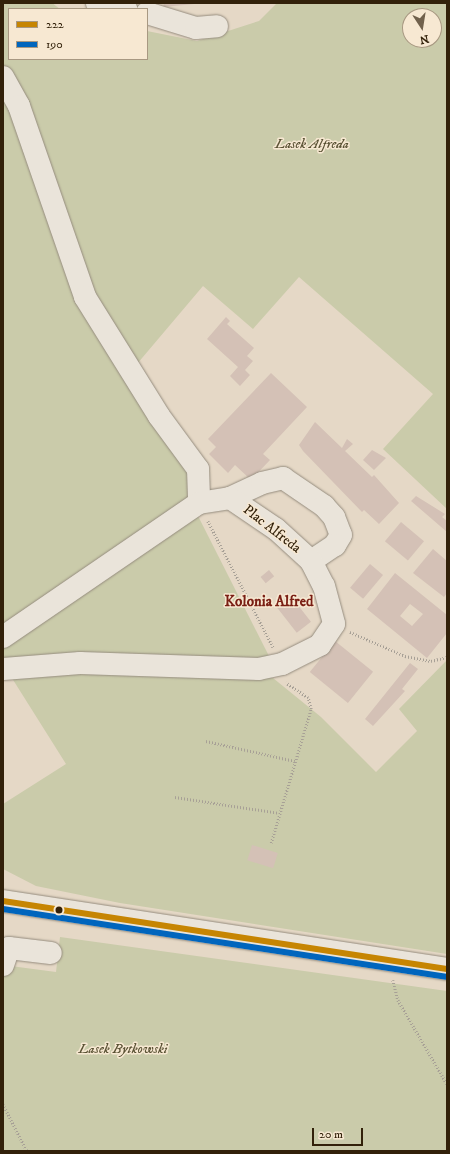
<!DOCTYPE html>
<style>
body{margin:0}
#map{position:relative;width:450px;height:1154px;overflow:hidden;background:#e5d8c6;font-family:"IM FELL DW Pica",serif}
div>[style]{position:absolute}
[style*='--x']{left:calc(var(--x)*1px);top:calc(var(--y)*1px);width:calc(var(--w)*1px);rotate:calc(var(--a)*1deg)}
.green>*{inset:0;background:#cacbaa}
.building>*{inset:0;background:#d4c1b6;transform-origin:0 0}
.path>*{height:2.5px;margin-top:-1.25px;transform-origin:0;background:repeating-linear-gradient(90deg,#a7a096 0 1px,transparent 0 3px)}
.roads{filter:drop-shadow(0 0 1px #958c7e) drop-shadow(0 0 1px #958c7e)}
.minor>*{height:22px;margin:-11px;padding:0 11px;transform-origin:11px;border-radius:11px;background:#eae4da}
.bus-1>*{height:6px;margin:-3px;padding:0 3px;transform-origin:3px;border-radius:3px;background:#c68502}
.bus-2>*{height:6px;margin:-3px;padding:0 3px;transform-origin:3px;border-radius:3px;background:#0065bd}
.dots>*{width:11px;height:11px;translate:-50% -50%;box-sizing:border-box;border:2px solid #f7e8d2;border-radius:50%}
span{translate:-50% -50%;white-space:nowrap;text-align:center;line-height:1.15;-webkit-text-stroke:3px #f7e8d2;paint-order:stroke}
.park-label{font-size:14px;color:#595133;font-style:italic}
.street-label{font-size:14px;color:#32210a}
.neighbourhood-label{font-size:15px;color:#7a1f14;font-weight:700}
.frame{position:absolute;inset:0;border:4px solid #32210a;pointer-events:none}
.legend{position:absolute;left:8px;top:8px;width:140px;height:52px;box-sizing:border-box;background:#f7e8d2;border:1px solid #a89882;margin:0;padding:5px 7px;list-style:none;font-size:12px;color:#32210a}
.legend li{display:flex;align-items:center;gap:8px;height:20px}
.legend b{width:20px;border:1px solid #a89882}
.north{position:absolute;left:402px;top:8px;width:40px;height:40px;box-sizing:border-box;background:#f7e8d2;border:1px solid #a89882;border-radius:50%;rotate:168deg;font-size:11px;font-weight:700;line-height:16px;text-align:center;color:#32210a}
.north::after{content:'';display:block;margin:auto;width:14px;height:18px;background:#71614c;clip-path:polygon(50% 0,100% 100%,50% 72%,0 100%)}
.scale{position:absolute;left:312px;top:1128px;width:51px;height:18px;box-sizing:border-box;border:2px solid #32210a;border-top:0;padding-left:5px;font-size:12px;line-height:14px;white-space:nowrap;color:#32210a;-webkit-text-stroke:3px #f7e8d2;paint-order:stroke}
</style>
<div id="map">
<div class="green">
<i style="clip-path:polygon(evenodd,3px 3px,52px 3px,60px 9px,9px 9px,9px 59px,147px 59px,147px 31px,197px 41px,259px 21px,277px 3px,447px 3px,447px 509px,383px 449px,433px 394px,299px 277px,253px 329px,203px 286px,126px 377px,192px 464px,194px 496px,3px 628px,3px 3px,410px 16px,434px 16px,434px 40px,410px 40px,410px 16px)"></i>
<i style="clip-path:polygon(196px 512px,271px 660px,3px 666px,3px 643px)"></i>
<i style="clip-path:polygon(447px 660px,447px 954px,120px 903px,36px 886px,3px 869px,3px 804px,66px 764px,10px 675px,134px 673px,273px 678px,321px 717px,376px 772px,417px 731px,399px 709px)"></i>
<i style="clip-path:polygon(60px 937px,447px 991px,447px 1151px,3px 1151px,3px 965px,56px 972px)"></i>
</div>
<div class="building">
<i style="clip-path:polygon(164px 3px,194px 3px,194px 4px,163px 7px)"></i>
<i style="clip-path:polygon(226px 317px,230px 321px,227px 324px,254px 348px,247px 356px,253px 361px,245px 370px,250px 375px,240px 386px,230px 376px,238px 367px,207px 339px)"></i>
<i style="clip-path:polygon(271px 373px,307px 407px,263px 454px,270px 460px,251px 480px,235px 465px,228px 473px,209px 454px,216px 447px,208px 439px)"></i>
<i style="clip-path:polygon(315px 422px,342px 448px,347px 439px,353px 444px,345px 451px,372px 477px,374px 475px,399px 503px,379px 524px,364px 510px,362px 512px,303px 451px,299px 445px)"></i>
<i style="clip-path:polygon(372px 450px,386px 458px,374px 470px,363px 460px)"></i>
<i style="clip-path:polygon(416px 496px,445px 514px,442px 517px,447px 521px,447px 532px,411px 501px)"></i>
<i style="left:401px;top:522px;width:30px;height:25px;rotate:40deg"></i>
<i style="clip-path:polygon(433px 549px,447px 561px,447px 593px,444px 597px,413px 573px)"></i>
<i style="left:370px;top:564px;width:17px;height:31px;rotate:40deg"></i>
<i style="left:269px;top:570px;width:8px;height:11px;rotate:50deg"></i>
<i style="clip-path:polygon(evenodd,395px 573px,447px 615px,447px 633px,427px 658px,367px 609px,395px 573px,410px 604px,423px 614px,412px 626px,400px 616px,410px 604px)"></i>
<i style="left:290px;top:595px;width:34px;height:18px;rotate:52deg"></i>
<i style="left:335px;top:641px;width:49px;height:40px;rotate:39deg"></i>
<i style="clip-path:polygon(410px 663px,418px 669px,402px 689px,405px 691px,373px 726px,365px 719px)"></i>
<i style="left:252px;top:845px;width:27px;height:16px;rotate:17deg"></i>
</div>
<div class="path">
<i style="--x:208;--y:521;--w:142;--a:62.7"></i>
<i style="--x:350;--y:632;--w:60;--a:23.6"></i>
<i style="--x:405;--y:656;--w:26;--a:11"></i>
<i style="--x:431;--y:661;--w:16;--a:-14"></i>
<i style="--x:206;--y:741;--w:91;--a:12.7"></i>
<i style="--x:175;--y:797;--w:105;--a:8.7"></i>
<i style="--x:271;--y:843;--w:140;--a:-73.4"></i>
<i style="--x:311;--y:709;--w:11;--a:-105"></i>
<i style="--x:308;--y:698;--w:27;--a:-146"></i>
<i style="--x:393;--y:980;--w:21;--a:76"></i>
<i style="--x:398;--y:1000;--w:97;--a:59.7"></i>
<i style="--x:3;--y:1104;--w:53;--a:62.9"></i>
</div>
<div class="roads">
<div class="minor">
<i style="--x:97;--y:3;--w:30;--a:12"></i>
<i style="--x:147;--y:13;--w:51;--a:17"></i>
<i style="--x:196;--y:28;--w:21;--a:-5"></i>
<i style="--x:3;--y:77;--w:33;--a:61"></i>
<i style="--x:19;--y:106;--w:202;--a:70.9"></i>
<i style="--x:85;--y:297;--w:140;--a:58.1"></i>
<i style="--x:159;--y:416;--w:66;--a:53.7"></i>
<i style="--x:198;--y:469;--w:34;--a:88"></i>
<i style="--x:230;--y:498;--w:35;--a:-25"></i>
<i style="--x:262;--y:483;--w:22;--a:-13"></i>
<i style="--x:283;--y:478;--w:50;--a:34.3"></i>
<i style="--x:324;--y:506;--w:15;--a:48"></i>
<i style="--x:334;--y:517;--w:19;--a:69"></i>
<i style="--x:341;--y:535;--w:12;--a:121"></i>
<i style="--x:335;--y:545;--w:29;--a:146"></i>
<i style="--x:3;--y:637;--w:237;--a:-34.4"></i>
<i style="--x:199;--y:503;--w:31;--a:-9"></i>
<i style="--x:230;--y:498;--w:55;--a:34"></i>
<i style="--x:276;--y:529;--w:47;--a:42.4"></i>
<i style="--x:311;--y:561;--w:28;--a:63"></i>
<i style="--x:324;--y:586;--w:39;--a:75"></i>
<i style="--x:334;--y:624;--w:25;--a:124"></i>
<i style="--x:320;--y:645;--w:42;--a:153.4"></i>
<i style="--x:282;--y:664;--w:24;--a:168"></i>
<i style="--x:259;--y:669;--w:179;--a:-178.1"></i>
<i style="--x:80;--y:663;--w:77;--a:175.5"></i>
<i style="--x:3;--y:901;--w:449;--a:8.7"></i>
<i style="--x:3;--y:965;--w:18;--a:-71"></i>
<i style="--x:9;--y:948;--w:42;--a:6.8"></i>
</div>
</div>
<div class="bus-1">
<i style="--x:3;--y:901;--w:449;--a:8.7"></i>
</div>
<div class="bus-2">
<i style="--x:3;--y:909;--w:448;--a:8.7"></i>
</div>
<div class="dots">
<i style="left:59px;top:910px;background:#32210a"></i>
</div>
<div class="park-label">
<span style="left:312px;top:144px">Lasek Alfreda</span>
<span style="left:123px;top:1049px">Lasek Bytkowski</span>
</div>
<div class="street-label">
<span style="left:272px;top:529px;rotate:38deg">Plac Alfreda</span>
</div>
<div class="neighbourhood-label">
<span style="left:269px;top:602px">Kolonia Alfred</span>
</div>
<div class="frame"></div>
<ul class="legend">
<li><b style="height:5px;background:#c68502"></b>222</li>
<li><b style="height:5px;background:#0065bd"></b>190</li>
</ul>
<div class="north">N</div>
<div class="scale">20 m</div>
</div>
